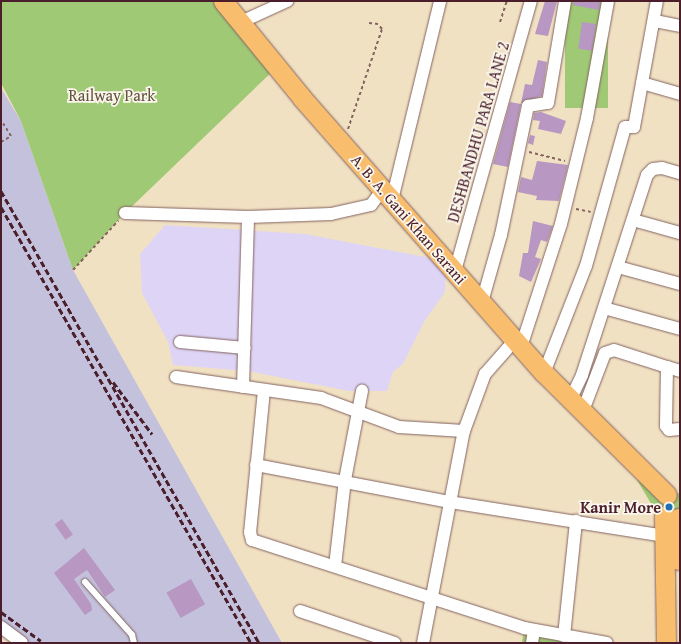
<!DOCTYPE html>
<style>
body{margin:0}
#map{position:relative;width:681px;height:644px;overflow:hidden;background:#f1e1c3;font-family:"Gentium Book Plus",serif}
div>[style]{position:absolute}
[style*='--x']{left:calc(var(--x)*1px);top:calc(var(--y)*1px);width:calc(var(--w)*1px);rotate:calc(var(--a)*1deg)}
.built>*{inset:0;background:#ded5f6}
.industrial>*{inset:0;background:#c3c1dc}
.green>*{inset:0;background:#9fc975;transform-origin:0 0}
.building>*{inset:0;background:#b897c2;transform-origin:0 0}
.path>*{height:2px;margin-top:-1px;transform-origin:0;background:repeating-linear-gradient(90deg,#846360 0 3px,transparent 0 6px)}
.roads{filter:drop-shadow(0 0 1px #846360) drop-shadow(0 0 1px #846360)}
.service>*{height:6px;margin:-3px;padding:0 3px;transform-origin:3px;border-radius:3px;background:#fff}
.minor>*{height:12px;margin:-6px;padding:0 6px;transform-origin:6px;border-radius:6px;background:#fff}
.primary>*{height:19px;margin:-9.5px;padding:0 9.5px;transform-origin:9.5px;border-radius:9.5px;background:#f9be6d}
.rail>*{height:3px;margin-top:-1.5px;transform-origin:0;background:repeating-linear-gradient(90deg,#4a1f2b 0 6px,transparent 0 9px)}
.dots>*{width:11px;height:11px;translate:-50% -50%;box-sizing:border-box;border:2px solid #fbf7ec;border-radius:50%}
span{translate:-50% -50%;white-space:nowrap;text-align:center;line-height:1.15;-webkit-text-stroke:3.5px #fbf7ec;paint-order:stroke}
.park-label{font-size:16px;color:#645241}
.street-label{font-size:16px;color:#4a1f2b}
.poi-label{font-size:16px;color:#4a1f2b;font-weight:700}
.right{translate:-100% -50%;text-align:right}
.frame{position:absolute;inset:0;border:2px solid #4a1f2b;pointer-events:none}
</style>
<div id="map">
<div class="built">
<i style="clip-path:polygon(165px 225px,305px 234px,446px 261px,445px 292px,424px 322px,403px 364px,393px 372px,387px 391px,349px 391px,247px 371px,173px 365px,168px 342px,142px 293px,140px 254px)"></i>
</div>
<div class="industrial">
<i style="clip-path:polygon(1px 88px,21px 121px,73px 270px,282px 643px,14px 643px,1px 633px)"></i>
</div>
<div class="green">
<i style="clip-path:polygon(1px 1px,223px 1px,277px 67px,125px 213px,73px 270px,21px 121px,1px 83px)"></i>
<i style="left:565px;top:1px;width:43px;height:107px"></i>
<i style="clip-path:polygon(637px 480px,680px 494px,680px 517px,656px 512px)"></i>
<i style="clip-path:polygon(524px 628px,610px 643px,522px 643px)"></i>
</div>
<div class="building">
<i style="clip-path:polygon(545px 1px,557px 1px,548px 36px,535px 34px)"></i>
<i style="clip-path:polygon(574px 1px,600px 1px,599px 10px,573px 5px)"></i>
<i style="left:582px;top:22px;width:14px;height:27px;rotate:8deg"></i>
<i style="clip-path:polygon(538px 60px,547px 62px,542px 96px,521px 103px,525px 84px,532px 85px)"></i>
<i style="clip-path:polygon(510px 102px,521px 104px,508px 167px,493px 164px)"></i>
<i style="clip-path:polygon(541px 112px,566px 121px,561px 134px,538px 129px,540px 121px,533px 120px,534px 113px)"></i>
<i style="clip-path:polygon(530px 135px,535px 136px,533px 145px,528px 143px)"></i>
<i style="clip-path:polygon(537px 161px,568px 165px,559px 201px,536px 200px,537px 196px,518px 192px,521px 177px,532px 180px)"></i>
<i style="clip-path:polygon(533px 221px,553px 226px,547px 242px,541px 240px,535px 257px,541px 259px,531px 282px,519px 276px,523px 253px,528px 253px)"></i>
<i style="left:62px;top:519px;width:19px;height:9px;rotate:55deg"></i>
<i style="clip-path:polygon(84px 548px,115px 590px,105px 597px,87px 570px,74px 579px,91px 604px,92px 610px,85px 615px,54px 573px)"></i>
<i style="left:191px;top:579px;width:29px;height:28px;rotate:61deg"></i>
</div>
<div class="path">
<i style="--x:500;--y:22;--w:22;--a:-72"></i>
<i style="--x:348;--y:129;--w:106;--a:-71.2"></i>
<i style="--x:382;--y:29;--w:6;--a:-129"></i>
<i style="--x:378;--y:24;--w:9;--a:-174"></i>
<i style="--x:1;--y:142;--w:12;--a:-31"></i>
<i style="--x:11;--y:136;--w:15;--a:-122"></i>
<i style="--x:529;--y:152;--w:37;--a:14"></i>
<i style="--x:576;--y:209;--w:15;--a:11"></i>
<i style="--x:73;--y:270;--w:67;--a:-47.4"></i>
</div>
<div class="roads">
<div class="service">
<i style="--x:85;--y:582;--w:71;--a:48.4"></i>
<i style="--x:132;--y:635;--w:8;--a:76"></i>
</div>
<div class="minor">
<i style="--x:655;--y:21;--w:25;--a:11"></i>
<i style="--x:241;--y:22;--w:51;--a:-24.5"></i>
<i style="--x:642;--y:83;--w:40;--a:16"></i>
<i style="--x:392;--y:200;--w:205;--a:-76.4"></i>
<i style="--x:125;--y:213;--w:123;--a:1.9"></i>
<i style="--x:248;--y:217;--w:83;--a:-2.1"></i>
<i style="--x:331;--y:214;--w:41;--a:-12.7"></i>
<i style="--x:371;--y:205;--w:20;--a:-53"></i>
<i style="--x:633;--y:220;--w:49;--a:15.5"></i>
<i style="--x:618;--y:267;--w:64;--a:15.3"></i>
<i style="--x:455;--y:271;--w:280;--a:-74.3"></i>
<i style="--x:482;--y:302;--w:70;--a:-74.2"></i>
<i style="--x:501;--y:235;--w:132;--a:-78.2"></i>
<i style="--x:528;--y:106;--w:20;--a:-9"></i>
<i style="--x:548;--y:103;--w:103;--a:-80.5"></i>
<i style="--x:604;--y:308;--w:79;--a:15.4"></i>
<i style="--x:180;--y:342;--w:65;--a:5.3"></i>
<i style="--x:521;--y:347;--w:129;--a:-72"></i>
<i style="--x:561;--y:224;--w:109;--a:-76.2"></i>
<i style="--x:587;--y:118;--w:119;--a:-79.8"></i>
<i style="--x:667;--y:367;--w:14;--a:17"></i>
<i style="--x:544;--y:373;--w:115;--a:-68.6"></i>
<i style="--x:586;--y:266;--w:144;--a:-74.3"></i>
<i style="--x:625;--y:127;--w:9;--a:0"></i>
<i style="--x:634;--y:127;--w:128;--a:-79.7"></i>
<i style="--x:176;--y:377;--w:147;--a:8.2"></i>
<i style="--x:321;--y:398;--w:83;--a:20.4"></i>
<i style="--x:399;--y:427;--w:65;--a:3.5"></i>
<i style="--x:243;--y:387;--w:170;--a:-88.3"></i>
<i style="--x:264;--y:390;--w:143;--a:95.6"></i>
<i style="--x:250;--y:532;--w:8;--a:76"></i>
<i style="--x:252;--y:540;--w:286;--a:17.9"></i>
<i style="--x:524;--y:628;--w:84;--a:10.2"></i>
<i style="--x:570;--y:400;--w:28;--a:-64"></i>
<i style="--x:582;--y:375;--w:210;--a:-72"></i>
<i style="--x:647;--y:175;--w:8;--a:-45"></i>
<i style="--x:653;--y:169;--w:9;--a:-6"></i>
<i style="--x:662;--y:168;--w:19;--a:16"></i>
<i style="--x:582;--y:413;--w:64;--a:-69"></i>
<i style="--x:605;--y:353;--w:9;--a:-18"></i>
<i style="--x:614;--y:350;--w:56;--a:17.8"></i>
<i style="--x:667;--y:367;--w:59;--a:91"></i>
<i style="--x:666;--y:426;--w:5;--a:53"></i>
<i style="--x:669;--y:430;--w:11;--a:-5"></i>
<i style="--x:256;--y:465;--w:197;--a:10.8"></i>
<i style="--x:450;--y:502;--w:218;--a:9"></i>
<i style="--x:335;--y:566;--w:87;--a:-83.4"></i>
<i style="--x:345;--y:480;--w:91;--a:-79.2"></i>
<i style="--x:300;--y:611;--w:100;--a:18.6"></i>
<i style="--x:1;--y:627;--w:26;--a:37"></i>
<i style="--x:564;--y:636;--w:116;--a:-84"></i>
<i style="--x:423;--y:643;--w:216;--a:-79.1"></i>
<i style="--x:464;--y:431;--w:61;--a:-69.8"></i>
<i style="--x:485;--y:374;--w:45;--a:-48.6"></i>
<i style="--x:532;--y:643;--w:13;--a:-81"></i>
</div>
<div class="primary">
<i style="--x:223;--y:1;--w:125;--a:50.8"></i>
<i style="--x:302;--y:98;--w:366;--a:48.7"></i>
<i style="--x:544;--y:373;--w:173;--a:44.8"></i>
<i style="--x:664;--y:516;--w:127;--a:89.1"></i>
<i style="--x:678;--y:560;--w:42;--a:-90"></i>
</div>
</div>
<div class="rail">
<i style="--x:1;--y:191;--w:520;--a:60.28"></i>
<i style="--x:1;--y:207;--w:503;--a:60.17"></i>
<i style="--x:113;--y:382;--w:65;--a:53.1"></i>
<i style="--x:1;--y:612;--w:49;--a:35.9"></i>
</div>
<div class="dots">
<i style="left:669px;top:507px;background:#1f6fb2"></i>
</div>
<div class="park-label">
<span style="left:112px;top:95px">Railway Park</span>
</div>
<div class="street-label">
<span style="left:478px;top:132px;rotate:-74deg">DESHBANDHU PARA LANE 2</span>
<span style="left:409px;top:219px;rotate:49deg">A. B. A. Gani Khan Sarani</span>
</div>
<div class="poi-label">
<span class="right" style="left:661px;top:507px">Kanir More</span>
</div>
<div class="frame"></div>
</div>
